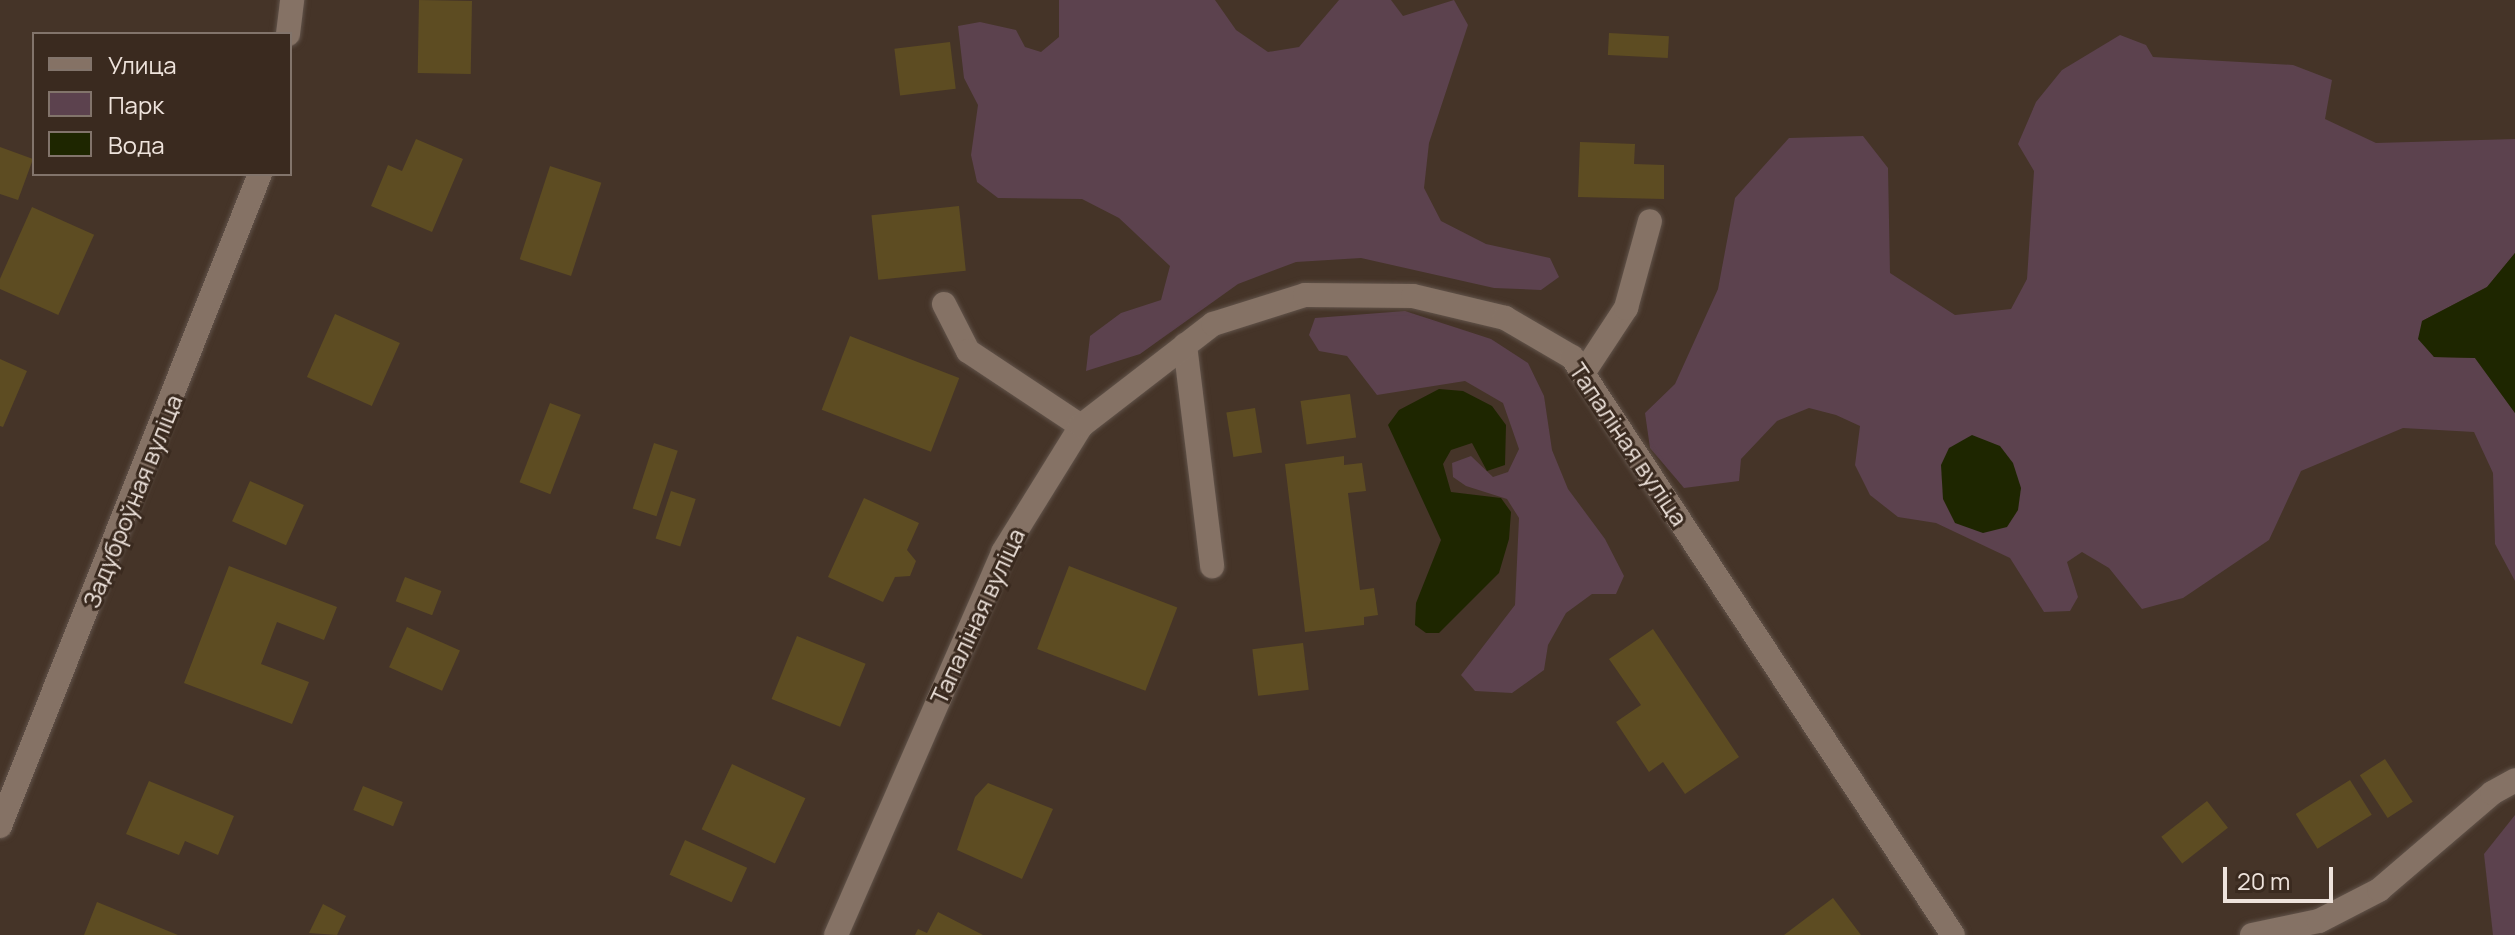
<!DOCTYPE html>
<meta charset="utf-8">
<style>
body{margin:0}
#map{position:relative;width:2515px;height:935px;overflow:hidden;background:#453428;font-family:Manrope,sans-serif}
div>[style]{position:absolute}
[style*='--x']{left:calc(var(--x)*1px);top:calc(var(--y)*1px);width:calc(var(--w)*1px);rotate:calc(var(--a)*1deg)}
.green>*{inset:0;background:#5c424e}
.water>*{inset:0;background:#1e2600}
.building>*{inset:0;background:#5d4c22;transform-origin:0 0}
.roads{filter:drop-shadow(0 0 2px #61534a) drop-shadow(0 0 2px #61534a)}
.minor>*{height:24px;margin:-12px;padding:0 12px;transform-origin:12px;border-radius:12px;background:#857265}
span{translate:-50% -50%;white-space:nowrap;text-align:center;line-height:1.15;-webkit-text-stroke:6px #3a2a1f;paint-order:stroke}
.street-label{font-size:24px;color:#eee3dc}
.legend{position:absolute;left:32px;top:32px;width:260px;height:144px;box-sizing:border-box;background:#3a2a1f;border:2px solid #82746b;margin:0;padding:10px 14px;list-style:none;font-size:24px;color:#eee3dc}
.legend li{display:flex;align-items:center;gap:16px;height:40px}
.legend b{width:40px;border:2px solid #82746b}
.scale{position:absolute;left:2223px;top:867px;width:110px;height:36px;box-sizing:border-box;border:4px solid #eee3dc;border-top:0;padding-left:10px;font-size:24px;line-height:28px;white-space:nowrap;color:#eee3dc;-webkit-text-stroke:6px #3a2a1f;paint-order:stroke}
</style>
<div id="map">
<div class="green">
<i style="clip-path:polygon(1059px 0,1215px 0,1236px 30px,1268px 52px,1299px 47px,1339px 0,1391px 0,1403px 16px,1454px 0,1468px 25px,1429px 143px,1424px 188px,1441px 221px,1486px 244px,1550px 258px,1559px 277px,1541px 290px,1494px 288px,1361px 258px,1296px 262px,1238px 284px,1140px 354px,1086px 371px,1090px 336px,1121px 313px,1161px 300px,1170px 266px,1119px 218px,1082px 199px,998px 198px,977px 182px,971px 155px,978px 105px,964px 78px,958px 26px,980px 22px,1016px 30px,1025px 47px,1041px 52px,1059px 37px)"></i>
<i style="clip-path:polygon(2120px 35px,2146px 45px,2153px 57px,2293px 65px,2332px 80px,2325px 119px,2376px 143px,2515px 139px,2515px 253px,2487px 287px,2422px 321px,2434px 357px,2475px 358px,2515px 413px,2515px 581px,2495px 544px,2493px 473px,2474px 432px,2403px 428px,2301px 471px,2269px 540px,2183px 598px,2142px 609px,2109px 568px,2082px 552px,2067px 562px,2078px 597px,2070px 611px,2044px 612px,2010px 558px,1936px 523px,1898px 517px,1870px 495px,1855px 465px,1860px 426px,1836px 415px,1809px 408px,1777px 421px,1741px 459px,1739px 481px,1684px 488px,1650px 448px,1645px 413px,1675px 384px,1718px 289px,1735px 198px,1789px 138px,1863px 136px,1888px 168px,1890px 273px,1955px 315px,2011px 309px,2027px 279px,2034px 171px,2018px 144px,2036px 102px,2062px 70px)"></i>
<i style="clip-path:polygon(1405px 311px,1491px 339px,1528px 363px,1544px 396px,1552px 450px,1568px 489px,1605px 539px,1624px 576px,1616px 594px,1592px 594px,1566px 613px,1548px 645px,1544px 670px,1512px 693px,1475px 691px,1461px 675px,1515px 605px,1519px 518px,1507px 499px,1466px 486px,1453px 477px,1452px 463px,1471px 456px,1493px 477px,1508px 472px,1519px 449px,1503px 403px,1465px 381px,1377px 395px,1347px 356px,1319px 351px,1309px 335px,1315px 318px)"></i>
<i style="clip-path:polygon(2515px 815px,2515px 935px,2493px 935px,2484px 854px)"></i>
</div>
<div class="water">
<i style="clip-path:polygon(2515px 253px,2515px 413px,2475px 358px,2434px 357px,2418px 339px,2422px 321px,2487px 287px)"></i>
<i style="clip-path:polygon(1439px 389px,1463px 391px,1492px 406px,1506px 425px,1505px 465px,1487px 471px,1472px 443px,1451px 450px,1443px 464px,1451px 492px,1501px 498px,1511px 512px,1509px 539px,1499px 573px,1439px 633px,1426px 633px,1415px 625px,1416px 603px,1441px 540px,1388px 425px,1399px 410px)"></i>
<i style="clip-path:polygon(1972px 435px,2000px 446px,2013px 463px,2021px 488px,2018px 510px,2007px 527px,1983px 533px,1955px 523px,1943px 499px,1941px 465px,1949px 448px)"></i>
</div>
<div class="building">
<i style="left:419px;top:0;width:53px;height:73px;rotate:1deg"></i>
<i style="left:1609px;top:33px;width:60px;height:22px;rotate:3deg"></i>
<i style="left:950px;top:42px;width:47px;height:56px;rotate:83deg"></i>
<i style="clip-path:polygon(416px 139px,463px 159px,432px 232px,371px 206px,388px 165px,402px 171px)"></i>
<i style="clip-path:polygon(1580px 142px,1635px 144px,1634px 164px,1664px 165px,1664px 199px,1578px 197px)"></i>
<i style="clip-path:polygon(0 147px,33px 159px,18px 200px,0 194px)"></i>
<i style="left:550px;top:166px;width:54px;height:98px;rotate:18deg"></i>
<i style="left:959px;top:206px;width:65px;height:88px;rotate:84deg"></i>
<i style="left:32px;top:207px;width:68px;height:88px;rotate:24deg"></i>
<i style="left:335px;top:314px;width:71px;height:69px;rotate:24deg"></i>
<i style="left:850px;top:336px;width:117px;height:79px;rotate:21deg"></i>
<i style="clip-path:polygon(0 359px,27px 371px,3px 427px,0 426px)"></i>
<i style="left:1350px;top:394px;width:44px;height:50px;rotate:82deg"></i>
<i style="left:550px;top:403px;width:33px;height:85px;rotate:21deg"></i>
<i style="left:1255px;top:408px;width:45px;height:29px;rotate:81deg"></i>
<i style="left:654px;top:443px;width:25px;height:69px;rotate:18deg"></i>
<i style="clip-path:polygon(1344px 456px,1344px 465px,1362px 463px,1366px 491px,1348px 493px,1360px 590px,1374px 588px,1378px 615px,1364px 617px,1364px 625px,1305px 632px,1285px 464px)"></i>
<i style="left:250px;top:481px;width:59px;height:44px;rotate:24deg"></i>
<i style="left:671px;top:491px;width:26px;height:50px;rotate:18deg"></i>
<i style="clip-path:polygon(864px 498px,919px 523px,907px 550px,916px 561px,910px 576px,895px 577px,883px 602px,828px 577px)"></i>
<i style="clip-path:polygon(229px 566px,337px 607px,324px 640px,277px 622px,261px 664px,309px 682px,292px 724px,184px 683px)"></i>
<i style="left:1069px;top:566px;width:116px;height:89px;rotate:21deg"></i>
<i style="left:405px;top:577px;width:39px;height:26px;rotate:21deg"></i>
<i style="left:407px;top:627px;width:58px;height:44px;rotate:24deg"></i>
<i style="clip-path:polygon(1653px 629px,1739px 757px,1685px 794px,1663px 762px,1649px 772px,1616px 722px,1641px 705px,1609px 659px)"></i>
<i style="left:797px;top:636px;width:74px;height:68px;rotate:22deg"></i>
<i style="left:1303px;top:643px;width:47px;height:51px;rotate:83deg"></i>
<i style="left:2385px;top:759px;width:51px;height:30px;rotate:57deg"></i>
<i style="left:732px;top:764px;width:81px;height:72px;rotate:25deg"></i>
<i style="left:2350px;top:780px;width:41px;height:64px;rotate:58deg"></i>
<i style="clip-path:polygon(149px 781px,234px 816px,218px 855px,185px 841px,179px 855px,126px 834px)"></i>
<i style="clip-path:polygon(988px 783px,1053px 809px,1022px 879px,957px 850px,975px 797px)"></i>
<i style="left:363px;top:786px;width:43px;height:26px;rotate:22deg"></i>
<i style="left:2207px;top:801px;width:34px;height:58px;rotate:52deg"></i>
<i style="left:685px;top:840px;width:68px;height:38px;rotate:24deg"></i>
<i style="clip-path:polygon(1833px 898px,1861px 935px,1784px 935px)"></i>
<i style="clip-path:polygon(97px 902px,178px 935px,84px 935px)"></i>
<i style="clip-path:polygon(323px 904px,346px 916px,337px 935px,309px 933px)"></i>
<i style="clip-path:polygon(938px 912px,983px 935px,915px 935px,918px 929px,927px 933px)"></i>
</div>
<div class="roads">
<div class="minor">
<i style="--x:288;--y:34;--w:34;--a:-83"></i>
<i style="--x:944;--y:304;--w:53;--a:62.9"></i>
<i style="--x:968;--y:351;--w:136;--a:33.6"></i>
<i style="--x:1185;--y:345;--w:223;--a:83"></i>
<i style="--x:1584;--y:372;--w:77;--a:-56.7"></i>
<i style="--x:1626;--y:308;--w:90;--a:-74.6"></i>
<i style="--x:0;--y:826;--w:702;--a:-68.26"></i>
<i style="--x:836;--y:935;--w:418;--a:-66.4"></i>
<i style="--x:1003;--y:552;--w:148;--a:-58.2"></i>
<i style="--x:1081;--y:426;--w:167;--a:-37.7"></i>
<i style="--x:1213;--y:324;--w:96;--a:-17.5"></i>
<i style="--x:1305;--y:295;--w:108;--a:0.5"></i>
<i style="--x:1413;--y:296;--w:95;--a:13.4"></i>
<i style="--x:1505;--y:318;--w:78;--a:30.2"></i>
<i style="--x:1572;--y:357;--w:692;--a:56.61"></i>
<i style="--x:2252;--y:935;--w:68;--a:-11.8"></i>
<i style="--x:2319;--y:921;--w:68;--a:-27.3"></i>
<i style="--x:2379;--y:890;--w:149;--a:-40.6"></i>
<i style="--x:2492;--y:793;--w:26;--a:-29"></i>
</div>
</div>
<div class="street-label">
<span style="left:1629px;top:444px;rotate:56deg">Тапаліная вуліца</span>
<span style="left:132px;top:501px;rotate:-68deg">Задуброўная вуліца</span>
<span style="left:977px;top:616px;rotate:-65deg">Тапаліная вуліца</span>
</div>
<ul class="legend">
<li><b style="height:10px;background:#857265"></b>Улица</li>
<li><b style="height:22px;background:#5c424e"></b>Парк</li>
<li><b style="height:22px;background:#1e2600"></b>Вода</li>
</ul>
<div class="scale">20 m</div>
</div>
